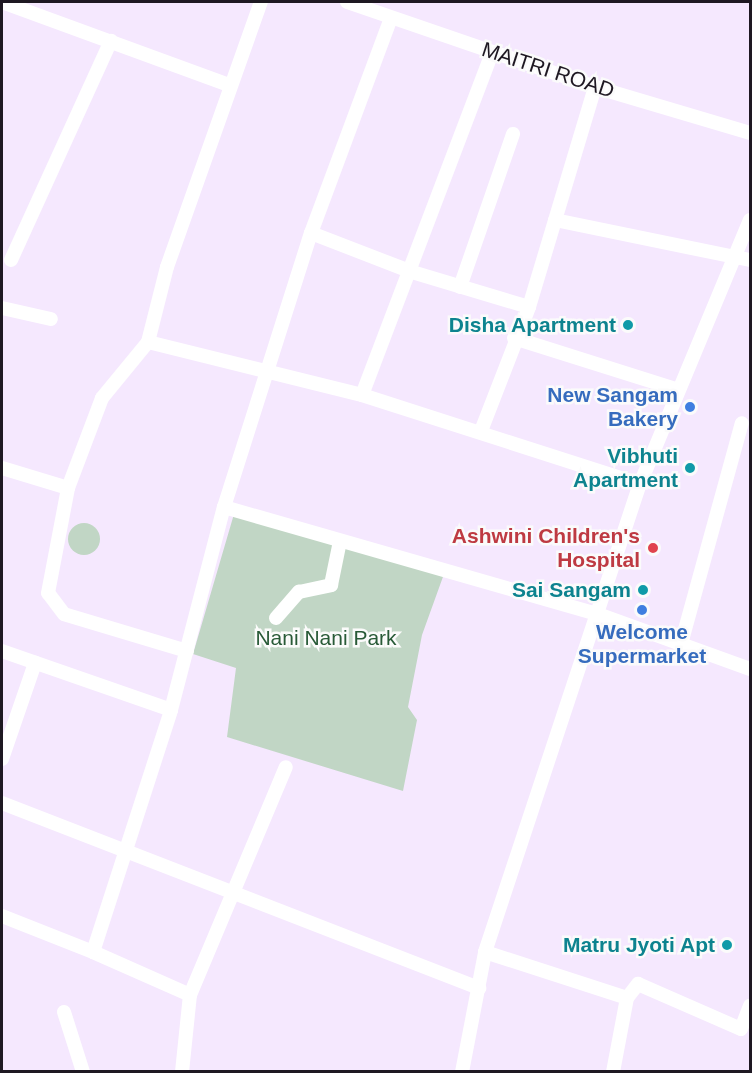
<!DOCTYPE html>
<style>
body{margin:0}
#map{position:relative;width:752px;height:1073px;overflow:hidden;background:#f5e8fe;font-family:Arial,sans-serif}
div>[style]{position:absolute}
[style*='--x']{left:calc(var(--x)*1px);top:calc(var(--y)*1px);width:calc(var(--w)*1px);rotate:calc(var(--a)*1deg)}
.green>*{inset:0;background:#c1d6c5}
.round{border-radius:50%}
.minor>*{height:14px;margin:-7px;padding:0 7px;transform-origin:7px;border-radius:7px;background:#fff}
.dots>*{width:16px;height:16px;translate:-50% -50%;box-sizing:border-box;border:3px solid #fbfbfb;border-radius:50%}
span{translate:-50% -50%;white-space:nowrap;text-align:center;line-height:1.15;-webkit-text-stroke:5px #fbfbfb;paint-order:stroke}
.street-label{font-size:21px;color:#1e1822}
.culture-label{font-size:21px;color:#0d838f;font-weight:700}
.right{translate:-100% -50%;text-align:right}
.shop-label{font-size:21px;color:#366cbe;font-weight:700}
.health-label{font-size:21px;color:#be3a42;font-weight:700}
.park-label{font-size:21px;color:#285a37}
.frame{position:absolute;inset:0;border:3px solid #1e1822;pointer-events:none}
</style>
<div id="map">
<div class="green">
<i style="clip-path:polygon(234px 514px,444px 574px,422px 635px,408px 707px,417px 720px,403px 791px,227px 737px,236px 668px,193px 654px)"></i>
<i class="round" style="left:68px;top:523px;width:32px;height:32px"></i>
</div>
<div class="minor">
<i style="--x:2;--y:2;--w:242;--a:20.1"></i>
<i style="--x:347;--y:2;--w:262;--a:18.9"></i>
<i style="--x:595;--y:87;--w:162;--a:16.5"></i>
<i style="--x:555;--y:220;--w:199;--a:11.6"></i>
<i style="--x:311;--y:233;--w:108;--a:21.1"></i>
<i style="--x:412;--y:272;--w:122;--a:16.7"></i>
<i style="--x:11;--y:260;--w:241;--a:-65.5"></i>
<i style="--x:460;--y:287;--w:162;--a:-70.9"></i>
<i style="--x:2;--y:308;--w:50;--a:12.7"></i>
<i style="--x:514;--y:338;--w:170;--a:17.5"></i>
<i style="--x:148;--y:342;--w:220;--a:13.9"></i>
<i style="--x:362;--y:395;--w:292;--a:17.8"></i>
<i style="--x:362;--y:395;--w:367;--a:-69.2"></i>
<i style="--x:481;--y:431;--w:133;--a:-68.8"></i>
<i style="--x:529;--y:307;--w:230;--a:-73.3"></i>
<i style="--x:2;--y:468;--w:69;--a:16.9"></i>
<i style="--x:224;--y:507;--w:287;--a:-72.4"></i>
<i style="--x:311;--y:233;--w:229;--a:-69.6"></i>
<i style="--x:276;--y:618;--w:35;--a:-49"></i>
<i style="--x:299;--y:592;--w:33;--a:-12"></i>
<i style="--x:331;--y:585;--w:45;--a:-78.4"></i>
<i style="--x:681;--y:644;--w:229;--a:-74.6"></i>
<i style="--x:2;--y:651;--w:179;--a:19.2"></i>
<i style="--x:187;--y:651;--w:128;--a:-163.3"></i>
<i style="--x:64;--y:614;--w:26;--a:-127"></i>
<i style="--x:48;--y:593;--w:107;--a:-79.2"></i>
<i style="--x:68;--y:488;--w:96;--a:-69.3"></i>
<i style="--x:102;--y:398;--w:72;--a:-50.6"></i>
<i style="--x:148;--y:342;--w:77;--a:-75.8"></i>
<i style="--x:167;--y:267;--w:281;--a:-70.5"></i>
<i style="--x:2;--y:759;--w:102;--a:-71"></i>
<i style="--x:2;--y:803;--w:512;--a:21.2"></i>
<i style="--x:2;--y:916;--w:98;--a:21.6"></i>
<i style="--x:93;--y:952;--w:254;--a:-72.1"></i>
<i style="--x:171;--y:710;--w:210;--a:-75.4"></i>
<i style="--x:224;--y:507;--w:389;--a:16"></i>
<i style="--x:598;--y:614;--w:162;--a:19.9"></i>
<i style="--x:93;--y:952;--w:106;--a:23.9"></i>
<i style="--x:190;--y:995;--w:247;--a:-67.2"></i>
<i style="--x:485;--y:952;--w:149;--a:17.9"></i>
<i style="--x:627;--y:998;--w:18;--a:-52"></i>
<i style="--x:638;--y:984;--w:112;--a:23.6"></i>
<i style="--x:741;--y:1029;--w:25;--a:-69"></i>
<i style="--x:64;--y:1012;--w:63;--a:72.4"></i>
<i style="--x:182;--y:1072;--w:77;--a:-84.1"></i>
<i style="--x:462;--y:1072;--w:122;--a:-79.1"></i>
<i style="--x:485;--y:952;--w:493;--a:-71.7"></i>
<i style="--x:640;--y:484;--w:286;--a:-67.4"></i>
<i style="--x:613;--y:1072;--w:75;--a:-79.3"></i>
</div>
<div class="dots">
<i style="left:628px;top:325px;background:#0f9aa8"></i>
<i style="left:690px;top:407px;background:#3f7fe0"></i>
<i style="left:690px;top:468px;background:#0f9aa8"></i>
<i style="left:653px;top:548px;background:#e0444e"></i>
<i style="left:643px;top:590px;background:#0f9aa8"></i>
<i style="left:642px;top:610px;background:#3f7fe0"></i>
<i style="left:727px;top:945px;background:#0f9aa8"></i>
</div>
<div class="street-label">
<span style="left:548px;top:70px;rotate:18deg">MAITRI ROAD</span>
</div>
<div class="culture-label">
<span class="right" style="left:616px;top:325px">Disha Apartment</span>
<span class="right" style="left:678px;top:468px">Vibhuti<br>Apartment</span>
<span class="right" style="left:631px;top:590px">Sai Sangam</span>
<span class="right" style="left:715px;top:945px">Matru Jyoti Apt</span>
</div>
<div class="shop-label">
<span class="right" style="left:678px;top:407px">New Sangam<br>Bakery</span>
<span style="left:642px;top:644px">Welcome<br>Supermarket</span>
</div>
<div class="health-label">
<span class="right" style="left:640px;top:548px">Ashwini Children's<br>Hospital</span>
</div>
<div class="park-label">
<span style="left:326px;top:638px">Nani Nani Park</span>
</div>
<div class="frame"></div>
</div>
